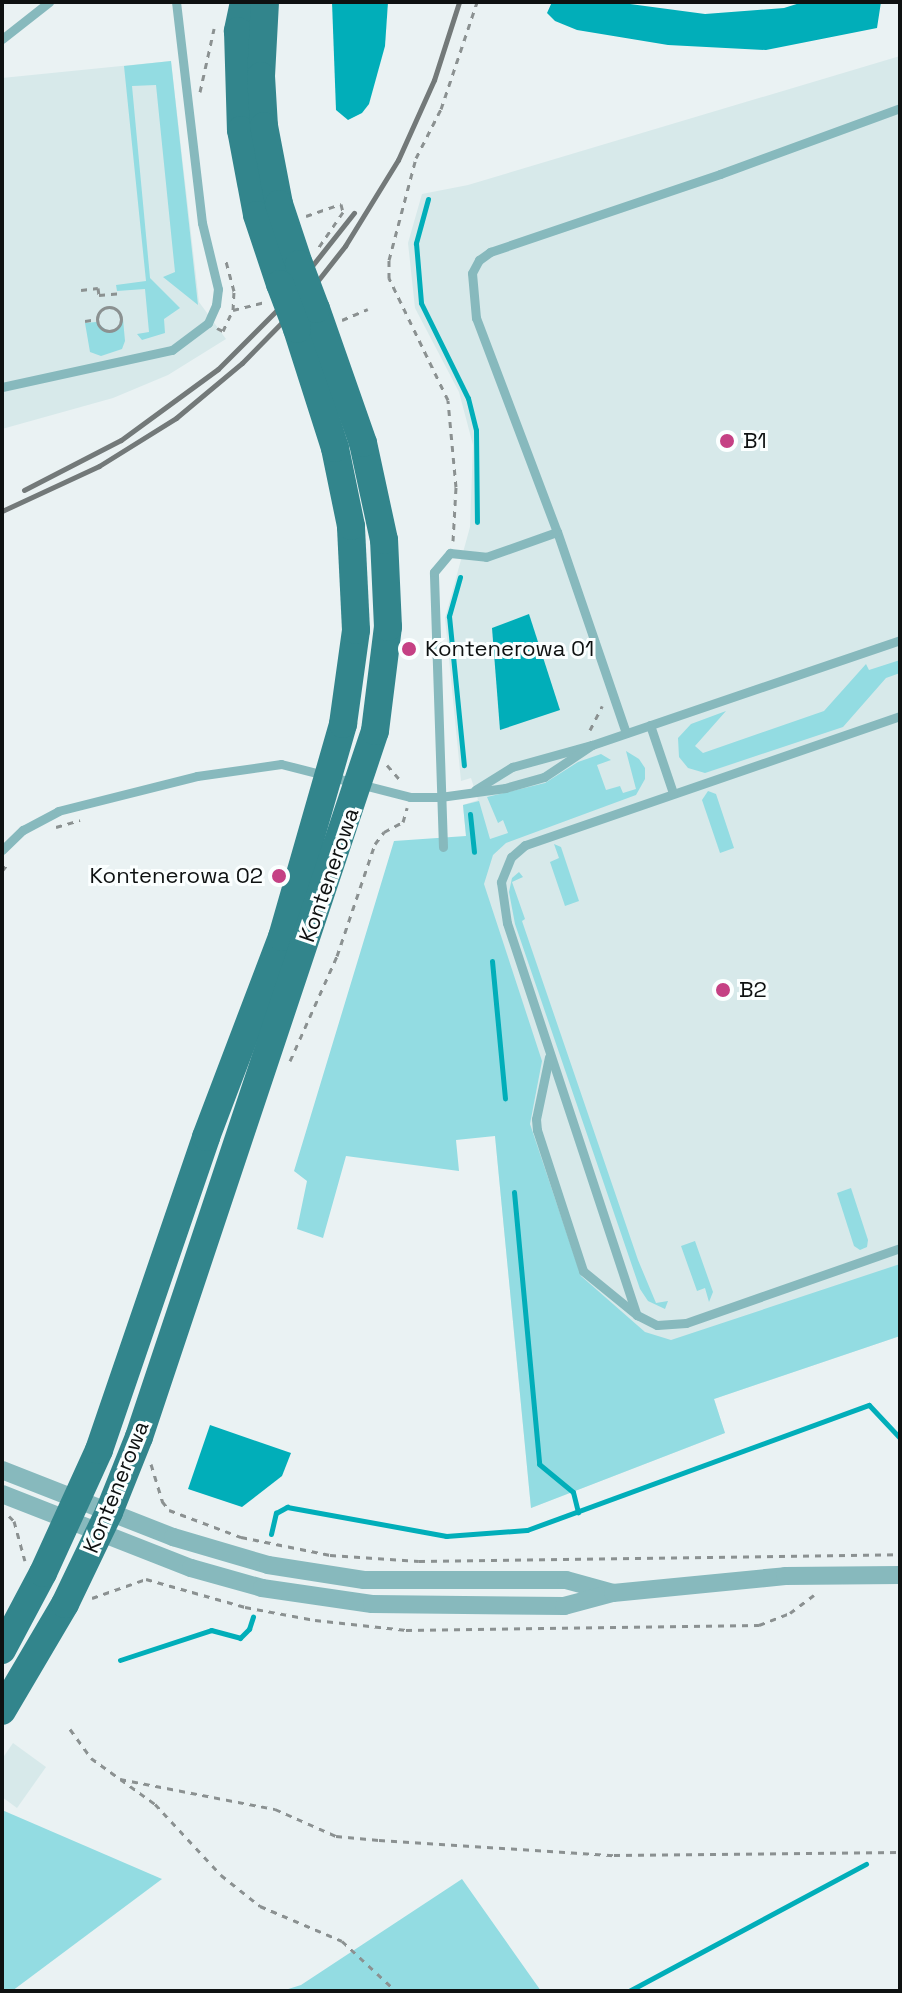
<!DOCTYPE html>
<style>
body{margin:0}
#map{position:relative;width:902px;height:1993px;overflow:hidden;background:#eaf2f3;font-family:"Space Grotesk",sans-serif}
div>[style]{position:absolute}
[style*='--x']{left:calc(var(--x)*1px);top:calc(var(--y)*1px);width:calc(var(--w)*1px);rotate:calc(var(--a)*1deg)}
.built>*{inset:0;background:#d7e9ea}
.green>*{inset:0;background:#93dce2}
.water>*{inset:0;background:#01aeb9}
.stream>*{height:5px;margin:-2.5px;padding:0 2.5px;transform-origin:2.5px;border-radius:2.5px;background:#01aeb9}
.path>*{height:3px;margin-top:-1.5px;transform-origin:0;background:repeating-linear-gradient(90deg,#8b9191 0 6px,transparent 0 12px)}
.path>.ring{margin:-1.5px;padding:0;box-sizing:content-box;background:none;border:3px solid #8b9191;border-radius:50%}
.lane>*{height:9px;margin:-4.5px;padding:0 4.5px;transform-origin:4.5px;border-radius:4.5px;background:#87b9bd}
.street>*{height:18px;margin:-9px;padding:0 9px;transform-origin:9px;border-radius:9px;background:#87b9bd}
.primary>*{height:28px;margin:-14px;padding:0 14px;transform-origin:14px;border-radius:14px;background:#32858c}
.rail>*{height:5px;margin:-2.5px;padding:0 2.5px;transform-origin:2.5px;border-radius:2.5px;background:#737979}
.primary-bridge>*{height:28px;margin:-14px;padding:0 14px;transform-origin:14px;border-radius:14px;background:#32858c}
.dots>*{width:22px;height:22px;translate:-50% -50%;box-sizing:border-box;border:4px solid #fbffff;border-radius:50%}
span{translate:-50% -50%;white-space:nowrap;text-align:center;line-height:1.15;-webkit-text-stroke:6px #fbffff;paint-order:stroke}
.poi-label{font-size:22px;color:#0e1111}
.left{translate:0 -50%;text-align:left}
.right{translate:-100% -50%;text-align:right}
.street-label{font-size:22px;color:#0e1111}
.frame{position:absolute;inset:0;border:4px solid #0e1111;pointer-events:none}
</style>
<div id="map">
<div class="built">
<i style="clip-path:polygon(900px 56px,900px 1336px,714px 1399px,725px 1433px,531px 1508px,463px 805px,478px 800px,471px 778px,461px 781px,445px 618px,470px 527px,473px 445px,459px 392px,415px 308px,408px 243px,422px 194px,468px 185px)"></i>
<i style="clip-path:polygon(171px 61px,199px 302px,226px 339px,168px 375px,113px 398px,2px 429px,2px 78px)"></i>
<i style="clip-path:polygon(13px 1743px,46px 1767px,17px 1808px,2px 1797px,2px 1759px)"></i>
</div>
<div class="green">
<i style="clip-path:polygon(171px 61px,198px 305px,163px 277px,175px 272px,156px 85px,132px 86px,150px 278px,180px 308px,164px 319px,165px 333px,142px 340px,137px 334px,149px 332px,145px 289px,117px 291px,116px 285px,146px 281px,124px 66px)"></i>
<i style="clip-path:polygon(123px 319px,125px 341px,122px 349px,101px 356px,90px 352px,85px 323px,96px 322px,109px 332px,118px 329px)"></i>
<i style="clip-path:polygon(900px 660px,900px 673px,886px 678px,843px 727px,705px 773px,688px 768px,679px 757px,678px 738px,691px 724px,726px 711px,695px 746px,703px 753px,824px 711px,866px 664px,869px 670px)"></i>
<i style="clip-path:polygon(626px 751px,639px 759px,645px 768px,645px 779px,636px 795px,506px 843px,493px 855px,484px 884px,542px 1061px,530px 1124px,581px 1276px,645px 1332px,671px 1340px,900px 1264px,900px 1336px,714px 1399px,725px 1433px,531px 1508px,495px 1136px,456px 1140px,459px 1171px,346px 1156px,323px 1238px,297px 1229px,307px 1181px,294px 1171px,394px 841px,466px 836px,463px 805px,479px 801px,490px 839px,508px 833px,503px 820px,498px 823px,487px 797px,545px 783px,578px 762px,601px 754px,611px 760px,597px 765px,606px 790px,620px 786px,623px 793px,636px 789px)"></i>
<i style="clip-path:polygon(708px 791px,716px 794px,734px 848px,720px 853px,702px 800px)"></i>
<i style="clip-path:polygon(554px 844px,561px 847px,579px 901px,565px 906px,550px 862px,559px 858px)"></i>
<i style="clip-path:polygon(519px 872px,523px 877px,512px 882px,525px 919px,522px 921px,638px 1260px,656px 1303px,668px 1301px,665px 1309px,648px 1301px,640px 1289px,515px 924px,509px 892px,512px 878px)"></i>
<i style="clip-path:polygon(851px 1188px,868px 1240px,867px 1247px,860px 1250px,854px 1246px,837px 1193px)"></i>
<i style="clip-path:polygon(695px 1241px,713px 1292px,709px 1302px,705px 1288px,697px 1291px,681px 1246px)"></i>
<i style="clip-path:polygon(2px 1810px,162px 1879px,12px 1991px,2px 1991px)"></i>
<i style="clip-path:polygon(462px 1879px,541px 1991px,282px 1991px,301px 1985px)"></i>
</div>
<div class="water">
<i style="clip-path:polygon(332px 2px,388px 2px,385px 46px,369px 104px,362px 113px,348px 120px,336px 110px)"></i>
<i style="clip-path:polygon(552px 2px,615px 2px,705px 14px,784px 8px,803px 2px,881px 2px,877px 28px,766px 50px,668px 45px,577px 30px,555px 21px,547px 13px)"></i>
<i style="clip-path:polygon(529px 614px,560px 710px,500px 730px,492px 628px)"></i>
<i style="clip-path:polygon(210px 1425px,291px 1453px,282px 1476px,242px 1507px,188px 1489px)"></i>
</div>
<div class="stream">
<i style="--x:428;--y:199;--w:46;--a:105.3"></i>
<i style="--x:416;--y:243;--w:60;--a:85.2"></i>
<i style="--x:421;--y:303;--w:106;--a:63.7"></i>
<i style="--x:468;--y:398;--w:33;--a:76"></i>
<i style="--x:476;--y:430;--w:92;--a:89.4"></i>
<i style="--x:460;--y:577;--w:41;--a:105.8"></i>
<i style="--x:449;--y:616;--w:150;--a:84.3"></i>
<i style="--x:470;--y:814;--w:38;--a:84"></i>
<i style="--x:492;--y:961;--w:138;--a:84.6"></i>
<i style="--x:514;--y:1192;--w:273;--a:84.7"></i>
<i style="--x:539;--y:1464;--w:44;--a:39.5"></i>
<i style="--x:573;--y:1492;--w:21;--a:76"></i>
<i style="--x:271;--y:1534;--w:22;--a:-77"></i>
<i style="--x:276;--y:1513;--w:13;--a:-29"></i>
<i style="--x:287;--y:1507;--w:162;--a:10.3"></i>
<i style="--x:446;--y:1536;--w:81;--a:-4.2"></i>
<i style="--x:527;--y:1530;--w:364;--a:-20.1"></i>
<i style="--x:869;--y:1405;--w:45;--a:46.8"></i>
<i style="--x:120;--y:1660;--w:96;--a:-18.2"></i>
<i style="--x:211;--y:1630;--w:30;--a:15"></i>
<i style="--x:240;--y:1638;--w:13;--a:-45"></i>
<i style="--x:249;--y:1629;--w:13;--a:-72"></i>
<i style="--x:629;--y:1991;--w:269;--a:-28.2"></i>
</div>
<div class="path">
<i style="--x:200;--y:92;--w:65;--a:-77.5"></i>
<i style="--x:306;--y:216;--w:37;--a:-19"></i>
<i style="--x:341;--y:204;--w:8;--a:76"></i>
<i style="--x:343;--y:212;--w:46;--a:124.4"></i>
<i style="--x:81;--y:290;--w:17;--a:-7"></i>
<i style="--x:98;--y:288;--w:7;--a:82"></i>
<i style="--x:99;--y:295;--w:21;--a:-5"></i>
<i class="ring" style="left:97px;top:307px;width:21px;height:21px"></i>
<i style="--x:233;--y:310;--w:32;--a:-14"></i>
<i style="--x:342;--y:320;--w:28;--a:-23"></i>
<i style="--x:85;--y:321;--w:12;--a:-9"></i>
<i style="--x:217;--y:328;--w:7;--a:27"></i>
<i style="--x:223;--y:331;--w:23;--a:-65"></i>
<i style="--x:233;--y:310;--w:19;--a:-87"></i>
<i style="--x:234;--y:291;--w:31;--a:-105"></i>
<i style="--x:453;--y:541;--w:54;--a:-86.8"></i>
<i style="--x:456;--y:487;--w:87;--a:-95.3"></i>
<i style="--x:448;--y:400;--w:136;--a:-115.8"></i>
<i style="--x:389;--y:278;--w:18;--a:-90"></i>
<i style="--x:389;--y:260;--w:106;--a:-75.2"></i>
<i style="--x:416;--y:158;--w:55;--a:-63"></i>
<i style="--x:441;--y:109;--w:113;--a:-71.4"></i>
<i style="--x:590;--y:730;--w:27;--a:-63"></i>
<i style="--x:387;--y:765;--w:20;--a:49"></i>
<i style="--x:56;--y:827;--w:25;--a:-16"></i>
<i style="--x:2;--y:871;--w:11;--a:-52"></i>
<i style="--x:290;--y:1061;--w:115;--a:-65.9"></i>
<i style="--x:337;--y:956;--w:118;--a:-71.3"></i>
<i style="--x:375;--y:844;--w:15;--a:-53"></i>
<i style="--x:384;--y:832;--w:21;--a:-28"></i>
<i style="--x:403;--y:822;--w:15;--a:-74"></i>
<i style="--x:151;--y:1464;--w:39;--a:73"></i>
<i style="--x:162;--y:1501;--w:11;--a:52"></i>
<i style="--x:169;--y:1510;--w:77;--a:20.6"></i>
<i style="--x:241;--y:1537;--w:91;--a:11.4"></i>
<i style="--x:330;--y:1555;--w:89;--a:3.9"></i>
<i style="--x:419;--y:1561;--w:481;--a:-0.8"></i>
<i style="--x:9;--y:1516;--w:7;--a:45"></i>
<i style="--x:14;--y:1521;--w:41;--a:74.6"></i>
<i style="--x:92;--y:1598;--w:57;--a:-19.4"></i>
<i style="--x:146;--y:1579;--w:103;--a:15.8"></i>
<i style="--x:245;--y:1607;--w:71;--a:10.5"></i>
<i style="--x:315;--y:1620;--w:92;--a:6.3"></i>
<i style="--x:406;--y:1630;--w:353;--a:-0.8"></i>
<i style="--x:759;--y:1625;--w:33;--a:-21"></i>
<i style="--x:790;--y:1613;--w:30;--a:-37"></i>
<i style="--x:70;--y:1729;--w:36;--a:54"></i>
<i style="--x:91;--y:1758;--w:79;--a:35.7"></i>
<i style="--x:155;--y:1804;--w:97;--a:47.1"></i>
<i style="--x:221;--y:1875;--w:50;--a:38.5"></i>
<i style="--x:260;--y:1906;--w:89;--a:23.1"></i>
<i style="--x:342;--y:1941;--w:74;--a:42.8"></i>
<i style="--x:120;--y:1779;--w:158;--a:11"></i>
<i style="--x:275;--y:1809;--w:67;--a:23.9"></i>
<i style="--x:336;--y:1836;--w:43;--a:5.3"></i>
<i style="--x:379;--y:1840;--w:235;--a:3.7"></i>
<i style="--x:614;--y:1855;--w:286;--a:-0.6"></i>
</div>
<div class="lane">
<i style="--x:2;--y:39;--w:60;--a:-38.2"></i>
<i style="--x:2;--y:387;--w:174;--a:-12.3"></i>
<i style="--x:172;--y:350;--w:45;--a:-36.9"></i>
<i style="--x:208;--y:323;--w:20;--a:-66"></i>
<i style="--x:216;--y:305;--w:16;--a:-83"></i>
<i style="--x:218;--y:289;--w:68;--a:-103.6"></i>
<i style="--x:202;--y:223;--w:223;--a:-96.7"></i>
<i style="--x:900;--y:716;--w:397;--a:161"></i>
<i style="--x:525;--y:845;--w:18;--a:139"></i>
<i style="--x:511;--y:857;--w:27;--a:112"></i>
<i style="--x:501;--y:882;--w:41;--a:81.7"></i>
<i style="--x:507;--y:923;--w:413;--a:71.7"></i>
<i style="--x:637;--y:1315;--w:22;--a:27"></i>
<i style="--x:657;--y:1325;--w:29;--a:-4"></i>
<i style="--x:686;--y:1323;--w:227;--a:-19.3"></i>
<i style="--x:650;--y:725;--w:72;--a:71.3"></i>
<i style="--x:626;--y:733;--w:213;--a:-108.9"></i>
<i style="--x:557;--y:532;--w:229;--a:-110.7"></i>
<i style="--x:476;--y:318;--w:45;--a:-95.1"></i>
<i style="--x:472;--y:273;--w:15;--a:-62"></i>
<i style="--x:479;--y:260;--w:14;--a:-36"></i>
<i style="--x:490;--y:252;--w:243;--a:-18.7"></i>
<i style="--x:720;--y:174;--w:192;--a:-20.1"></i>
<i style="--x:475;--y:790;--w:44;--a:-31.9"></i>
<i style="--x:512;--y:767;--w:83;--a:-15.4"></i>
<i style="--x:592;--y:745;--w:325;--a:-18.8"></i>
<i style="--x:443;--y:847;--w:275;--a:-91.9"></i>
<i style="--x:434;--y:572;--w:25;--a:-50"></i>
<i style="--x:450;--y:553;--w:36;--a:6"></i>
<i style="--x:486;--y:557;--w:75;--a:-19.4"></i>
<i style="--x:2;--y:850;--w:29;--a:-44"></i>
<i style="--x:23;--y:830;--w:40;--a:-28"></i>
<i style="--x:58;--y:811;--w:143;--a:-14.1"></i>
<i style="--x:197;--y:776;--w:85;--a:-8.1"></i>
<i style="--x:281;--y:764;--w:133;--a:14.3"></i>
<i style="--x:410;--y:797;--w:30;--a:0"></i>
<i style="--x:440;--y:797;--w:66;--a:-7.9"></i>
<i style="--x:505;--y:788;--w:41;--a:-15.8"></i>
<i style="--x:544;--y:777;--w:58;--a:-33.7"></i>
<i style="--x:549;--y:1057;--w:63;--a:101.8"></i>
<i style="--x:536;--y:1119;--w:11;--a:85"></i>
<i style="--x:537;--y:1130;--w:148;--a:71.9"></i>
<i style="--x:583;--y:1271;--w:70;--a:39.2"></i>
</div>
<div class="street">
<i style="--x:2;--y:1470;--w:184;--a:21.4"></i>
<i style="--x:173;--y:1537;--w:99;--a:16.4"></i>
<i style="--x:268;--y:1565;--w:97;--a:8.9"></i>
<i style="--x:364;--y:1580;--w:202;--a:0"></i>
<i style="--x:566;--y:1580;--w:46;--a:15.3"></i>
<i style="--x:2;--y:1494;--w:203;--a:21.4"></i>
<i style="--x:191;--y:1568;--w:74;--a:15.7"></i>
<i style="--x:262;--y:1588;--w:111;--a:8.3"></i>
<i style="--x:372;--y:1604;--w:192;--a:0.6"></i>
<i style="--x:564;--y:1606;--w:51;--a:-14.9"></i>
<i style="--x:613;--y:1593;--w:173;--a:-5.6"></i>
<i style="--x:785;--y:1576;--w:115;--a:-0.5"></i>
</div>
<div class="primary">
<i style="--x:244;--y:2;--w:30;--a:102"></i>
<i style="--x:238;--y:31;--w:99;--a:88.3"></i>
<i style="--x:241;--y:130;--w:86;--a:79.3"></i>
<i style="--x:257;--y:215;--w:73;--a:71.6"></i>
<i style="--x:265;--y:2;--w:74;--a:93.1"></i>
<i style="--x:261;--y:76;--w:50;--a:86.6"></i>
<i style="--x:264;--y:126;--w:79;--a:79.1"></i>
<i style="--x:279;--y:204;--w:63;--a:71.6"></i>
<i style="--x:2;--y:1650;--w:87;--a:-62"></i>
<i style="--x:43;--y:1573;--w:135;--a:-65.5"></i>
<i style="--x:99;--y:1450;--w:331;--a:-71.1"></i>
<i style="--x:206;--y:1137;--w:214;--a:-69.2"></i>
<i style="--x:282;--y:937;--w:222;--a:-74"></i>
<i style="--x:343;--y:724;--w:95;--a:-82.1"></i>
<i style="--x:356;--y:630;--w:104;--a:-92.8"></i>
<i style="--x:351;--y:526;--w:80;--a:-101.6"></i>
<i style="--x:335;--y:448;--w:125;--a:-107.7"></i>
<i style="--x:2;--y:1711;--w:124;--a:-59.5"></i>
<i style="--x:65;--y:1604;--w:102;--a:-64.4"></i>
<i style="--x:109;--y:1512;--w:81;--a:-68.2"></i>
<i style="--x:139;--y:1437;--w:744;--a:-71.52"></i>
<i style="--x:375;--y:731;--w:105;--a:-82.9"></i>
<i style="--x:388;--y:627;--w:87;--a:-92.6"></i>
<i style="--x:384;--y:540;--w:99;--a:-102.2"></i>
<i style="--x:363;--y:443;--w:142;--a:-109.3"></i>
</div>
<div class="rail">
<i style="--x:24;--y:490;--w:109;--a:-27.3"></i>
<i style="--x:121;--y:440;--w:120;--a:-36.2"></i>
<i style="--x:218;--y:369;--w:83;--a:-45"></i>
<i style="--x:277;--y:310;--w:124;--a:-51.6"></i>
<i style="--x:2;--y:511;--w:107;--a:-24.9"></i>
<i style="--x:99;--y:466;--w:91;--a:-31.9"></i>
<i style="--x:176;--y:418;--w:86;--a:-39.8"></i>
<i style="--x:242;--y:363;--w:78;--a:-45.5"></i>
<i style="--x:297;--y:307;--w:78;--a:-51.8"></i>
<i style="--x:345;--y:246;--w:101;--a:-58.4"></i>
<i style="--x:398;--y:160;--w:88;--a:-65.8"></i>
<i style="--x:434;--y:80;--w:82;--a:-72.2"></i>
</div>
<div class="primary-bridge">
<i style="--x:299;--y:264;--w:48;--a:69.3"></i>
<i style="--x:280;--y:284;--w:48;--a:69.3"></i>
</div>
<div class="dots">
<i style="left:727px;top:441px;background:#c54184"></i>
<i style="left:409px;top:649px;background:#c54184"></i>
<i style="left:279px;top:876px;background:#c54184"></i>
<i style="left:723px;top:990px;background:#c54184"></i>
</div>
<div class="poi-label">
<span class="left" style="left:743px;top:441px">B1</span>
<span class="left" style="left:425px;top:649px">Kontenerowa 01</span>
<span class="right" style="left:263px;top:876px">Kontenerowa 02</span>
<span class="left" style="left:739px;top:990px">B2</span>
</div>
<div class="street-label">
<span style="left:329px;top:875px;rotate:-71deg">Kontenerowa</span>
<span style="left:116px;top:1487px;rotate:-68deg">Kontenerowa</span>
</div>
<div class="frame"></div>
</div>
